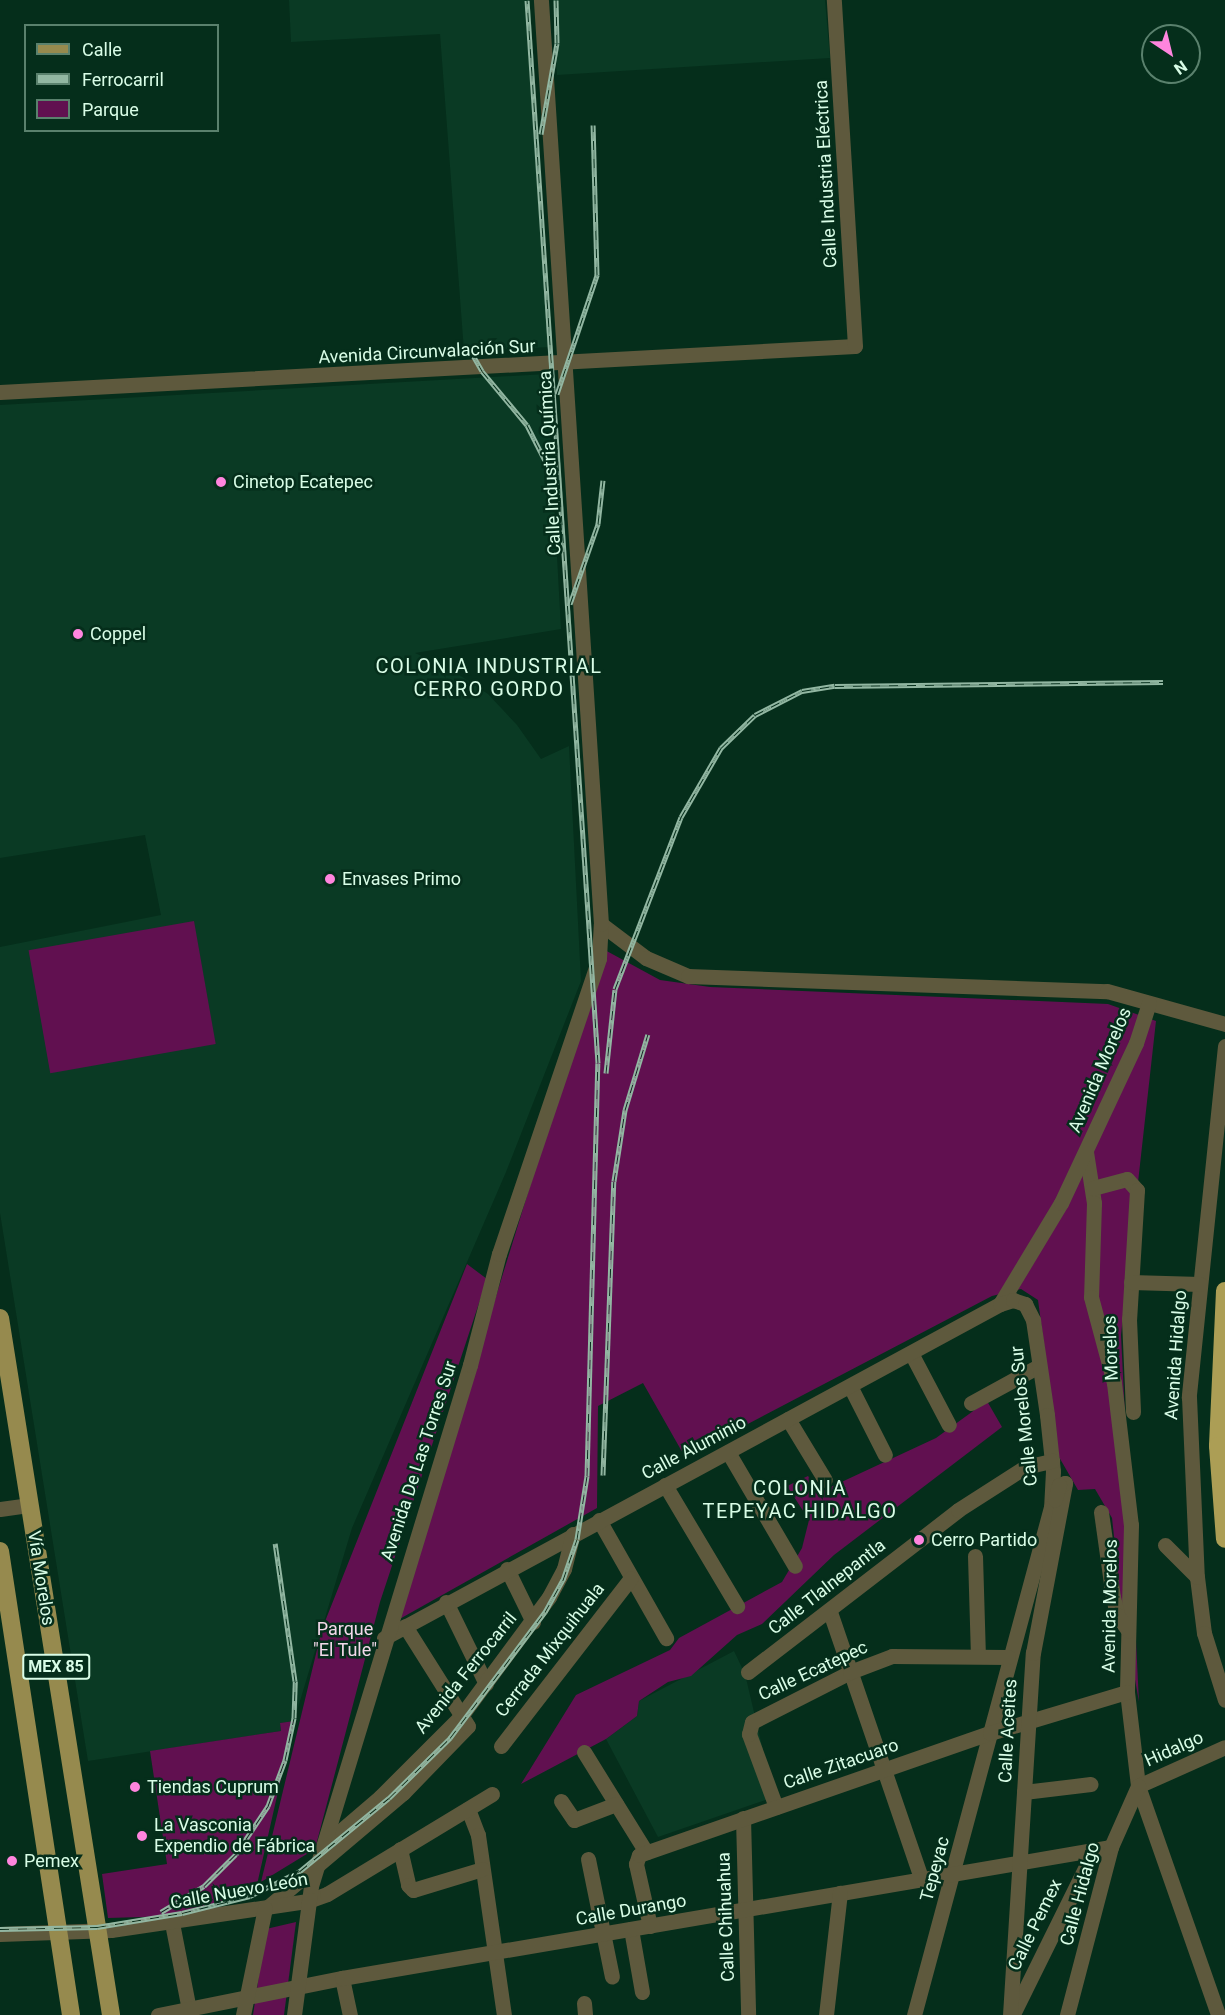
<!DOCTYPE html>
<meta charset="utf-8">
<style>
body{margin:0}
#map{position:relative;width:1225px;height:2015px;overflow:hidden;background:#052e1b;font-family:Roboto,sans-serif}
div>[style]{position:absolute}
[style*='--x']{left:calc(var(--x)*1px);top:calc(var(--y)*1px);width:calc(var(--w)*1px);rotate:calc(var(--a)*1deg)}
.built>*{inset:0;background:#0a3a24}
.green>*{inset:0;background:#611050;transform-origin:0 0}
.minor>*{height:15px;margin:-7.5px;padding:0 7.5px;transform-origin:7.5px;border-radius:7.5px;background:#5e593d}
.major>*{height:18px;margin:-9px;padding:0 9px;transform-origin:9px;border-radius:9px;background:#968a4e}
.highway>*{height:18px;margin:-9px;padding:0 9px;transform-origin:9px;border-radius:9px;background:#ac9e55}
.rail>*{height:5px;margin-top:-2.5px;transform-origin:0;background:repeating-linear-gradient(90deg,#052e1b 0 9px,#92b7a2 0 18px);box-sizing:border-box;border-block:2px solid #92b7a2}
.dots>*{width:16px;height:16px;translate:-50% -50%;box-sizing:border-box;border:3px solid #052e1b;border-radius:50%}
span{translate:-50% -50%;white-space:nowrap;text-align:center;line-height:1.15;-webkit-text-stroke:5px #052e1b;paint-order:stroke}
.shield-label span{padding:2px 4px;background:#052e1b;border:2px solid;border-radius:4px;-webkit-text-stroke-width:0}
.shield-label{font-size:16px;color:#d9fde7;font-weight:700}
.street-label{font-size:18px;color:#d9fde7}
.poi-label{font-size:18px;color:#d9fde7}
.left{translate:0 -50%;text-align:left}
.park-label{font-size:18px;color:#f3d8ea}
.neighbourhood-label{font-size:20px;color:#d9fde7;letter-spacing:1.5px}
.legend{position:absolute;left:24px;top:24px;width:195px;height:108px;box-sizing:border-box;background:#052e1b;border:2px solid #5a816d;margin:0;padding:8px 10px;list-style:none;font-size:18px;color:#d9fde7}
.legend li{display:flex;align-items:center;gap:12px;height:30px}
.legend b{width:30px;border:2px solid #5a816d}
.north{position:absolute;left:1141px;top:24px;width:60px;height:60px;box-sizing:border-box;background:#052e1b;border:2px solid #5a816d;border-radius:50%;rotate:145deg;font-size:16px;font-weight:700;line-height:24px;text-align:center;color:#d9fde7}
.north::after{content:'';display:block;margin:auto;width:21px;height:27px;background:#ff85de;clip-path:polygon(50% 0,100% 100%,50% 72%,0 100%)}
</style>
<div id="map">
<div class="built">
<i style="clip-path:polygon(289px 0,529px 0,551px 347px,464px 351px,440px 34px,291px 42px)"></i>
<i style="clip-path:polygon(553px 0,825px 0,830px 58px,557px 75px)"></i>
<i style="clip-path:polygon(547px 374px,561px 629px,415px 653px,447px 667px,488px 694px,517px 725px,541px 759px,569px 746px,581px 981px,506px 1172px,352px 1528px,294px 1721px,280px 1723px,281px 1731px,88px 1761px,0 1213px,0 947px,161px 915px,145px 835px,0 858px,0 405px)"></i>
<i style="clip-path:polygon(734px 1651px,745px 1674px,774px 1797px,658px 1837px,606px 1739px,637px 1716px,639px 1701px)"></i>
</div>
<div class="green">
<i style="left:194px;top:921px;width:125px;height:168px;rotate:80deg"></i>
<i style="clip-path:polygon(603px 949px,660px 980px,710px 987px,1108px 1004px,1156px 1021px,1121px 1335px,1139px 1702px,1121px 1601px,1112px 1518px,1095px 1489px,1078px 1490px,1059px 1457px,1038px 1300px,1021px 1289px,992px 1296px,685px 1457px,643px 1383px,598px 1406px,597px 1508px,396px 1621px)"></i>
<i style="clip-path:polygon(467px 1264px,487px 1279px,380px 1602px,315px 1849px,261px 1882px,322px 1629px)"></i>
<i style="clip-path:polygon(987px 1401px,1002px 1427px,834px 1555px,762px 1624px,737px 1635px,691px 1676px,668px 1682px,639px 1701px,637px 1716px,606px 1739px,521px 1784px,576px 1695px,670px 1650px,679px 1638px,782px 1582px,802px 1548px,809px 1520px,787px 1486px,808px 1476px,820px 1492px,936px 1438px)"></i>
<i style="clip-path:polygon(294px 1721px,256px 1889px,176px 1916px,108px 1918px,102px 1874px,167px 1864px,150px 1751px,281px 1731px,280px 1723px)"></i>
<i style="clip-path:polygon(296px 1922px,284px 2015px,253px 2015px,266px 1929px)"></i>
</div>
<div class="minor">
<i style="--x:0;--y:392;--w:856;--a:-3.08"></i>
<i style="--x:855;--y:346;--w:347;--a:-93.5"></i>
<i style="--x:601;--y:924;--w:56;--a:37.1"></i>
<i style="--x:646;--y:958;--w:46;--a:23.2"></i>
<i style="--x:688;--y:976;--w:419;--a:2.1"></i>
<i style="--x:1107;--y:991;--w:123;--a:15.6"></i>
<i style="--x:1225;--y:1046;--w:353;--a:95.9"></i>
<i style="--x:1189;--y:1397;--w:180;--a:87.5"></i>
<i style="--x:1197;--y:1577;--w:56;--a:82.9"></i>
<i style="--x:1204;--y:1633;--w:70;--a:72.6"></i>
<i style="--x:1086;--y:1152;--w:52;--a:81.1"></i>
<i style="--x:1094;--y:1203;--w:94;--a:91.8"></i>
<i style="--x:1091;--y:1297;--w:89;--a:75"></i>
<i style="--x:1114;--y:1383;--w:143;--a:83.2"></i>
<i style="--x:1131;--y:1525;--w:167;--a:91.4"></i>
<i style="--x:1127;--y:1692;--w:95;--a:83.3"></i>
<i style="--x:1138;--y:1786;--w:243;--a:70.7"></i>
<i style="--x:1093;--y:1188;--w:35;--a:-15"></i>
<i style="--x:1127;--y:1179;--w:15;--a:48"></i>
<i style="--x:1137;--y:1190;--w:129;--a:93.5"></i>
<i style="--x:1129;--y:1319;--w:93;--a:87.5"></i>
<i style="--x:1131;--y:1282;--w:69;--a:1.7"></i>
<i style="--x:1000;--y:1304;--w:118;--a:-58.9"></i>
<i style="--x:1061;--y:1203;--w:177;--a:-64.9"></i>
<i style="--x:1136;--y:1043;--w:42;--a:-72"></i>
<i style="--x:911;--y:1353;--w:81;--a:62.2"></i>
<i style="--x:850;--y:1386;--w:77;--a:63.1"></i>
<i style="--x:971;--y:1403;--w:77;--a:-28.6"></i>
<i style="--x:788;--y:1419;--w:71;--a:58.8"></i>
<i style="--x:728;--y:1452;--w:132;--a:59.6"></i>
<i style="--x:665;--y:1485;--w:141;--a:59.2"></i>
<i style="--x:0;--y:1509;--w:30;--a:-8"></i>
<i style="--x:1101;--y:1512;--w:86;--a:82"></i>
<i style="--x:1113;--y:1597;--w:18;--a:77"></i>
<i style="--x:1117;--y:1615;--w:19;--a:54"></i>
<i style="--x:599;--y:1520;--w:136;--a:60.4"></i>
<i style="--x:1165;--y:1545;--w:45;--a:45"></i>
<i style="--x:975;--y:1556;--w:100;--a:88.3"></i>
<i style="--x:507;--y:1569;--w:59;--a:63.9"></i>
<i style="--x:446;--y:1602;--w:91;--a:64"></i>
<i style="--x:830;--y:1612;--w:283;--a:71.1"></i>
<i style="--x:384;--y:1638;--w:701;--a:-28.47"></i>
<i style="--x:1000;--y:1304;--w:14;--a:-17"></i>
<i style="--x:1013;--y:1300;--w:13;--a:18"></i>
<i style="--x:1025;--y:1304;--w:18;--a:63"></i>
<i style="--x:1033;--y:1320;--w:96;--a:81.6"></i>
<i style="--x:1047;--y:1415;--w:56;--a:83.9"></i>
<i style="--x:1053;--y:1471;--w:36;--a:93"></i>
<i style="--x:1051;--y:1507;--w:526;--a:105.09"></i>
<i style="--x:748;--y:1672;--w:265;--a:-37.6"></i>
<i style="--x:958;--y:1510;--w:80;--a:-32.7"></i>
<i style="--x:1025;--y:1467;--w:28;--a:-13"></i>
<i style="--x:501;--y:1746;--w:212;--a:-52.3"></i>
<i style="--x:584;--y:1752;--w:118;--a:58.2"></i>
<i style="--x:1138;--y:1786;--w:95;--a:-24.1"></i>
<i style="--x:1024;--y:1792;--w:67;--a:-6.8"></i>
<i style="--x:561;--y:1801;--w:23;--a:56"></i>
<i style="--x:574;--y:1820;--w:45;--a:-20.9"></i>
<i style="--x:776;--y:1807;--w:78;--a:-110.3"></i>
<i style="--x:749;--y:1734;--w:12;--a:-76"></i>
<i style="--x:752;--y:1722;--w:110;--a:-27"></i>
<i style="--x:850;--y:1672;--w:45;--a:-20.9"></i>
<i style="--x:892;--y:1656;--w:116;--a:0.5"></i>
<i style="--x:468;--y:1809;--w:28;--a:69"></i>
<i style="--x:478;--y:1835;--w:182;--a:81.8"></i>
<i style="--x:743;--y:1818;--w:197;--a:88.5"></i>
<i style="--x:330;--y:1832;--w:7;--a:16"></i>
<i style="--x:337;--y:1834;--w:57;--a:-40.7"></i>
<i style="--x:380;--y:1797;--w:115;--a:-45"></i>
<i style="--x:461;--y:1716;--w:148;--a:-53.5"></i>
<i style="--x:549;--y:1597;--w:32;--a:-62"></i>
<i style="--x:564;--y:1569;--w:36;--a:-76"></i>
<i style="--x:400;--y:1849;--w:37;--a:77"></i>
<i style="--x:408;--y:1885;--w:7;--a:45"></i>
<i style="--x:413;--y:1890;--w:72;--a:-16.9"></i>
<i style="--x:588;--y:1859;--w:120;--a:78.5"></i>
<i style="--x:268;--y:1907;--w:177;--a:-40.2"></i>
<i style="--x:403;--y:1793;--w:93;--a:-45.9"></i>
<i style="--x:468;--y:1726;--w:118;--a:-122.2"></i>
<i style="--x:172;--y:1923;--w:94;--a:78.9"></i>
<i style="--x:650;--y:1926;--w:64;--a:-102.7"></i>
<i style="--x:636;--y:1864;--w:9;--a:-72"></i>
<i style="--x:639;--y:1855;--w:372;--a:-19.2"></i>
<i style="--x:990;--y:1733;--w:143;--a:-16.7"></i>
<i style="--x:631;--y:1929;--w:64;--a:80.1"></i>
<i style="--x:0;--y:1934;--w:111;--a:-2.1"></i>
<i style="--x:111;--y:1930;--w:199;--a:-8.4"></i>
<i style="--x:308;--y:1901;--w:20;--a:-20"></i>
<i style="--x:327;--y:1894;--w:193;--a:-31.2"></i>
<i style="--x:342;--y:1978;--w:38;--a:78"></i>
<i style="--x:584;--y:2003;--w:12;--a:85"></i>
<i style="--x:1014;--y:2012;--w:178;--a:-63.7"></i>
<i style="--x:158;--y:2015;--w:188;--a:-11.4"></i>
<i style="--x:342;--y:1978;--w:780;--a:-9.67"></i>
<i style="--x:243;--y:2015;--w:109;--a:-78.4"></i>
<i style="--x:294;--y:2015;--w:130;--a:-82.5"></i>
<i style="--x:311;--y:1886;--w:545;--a:-73.03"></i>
<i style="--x:470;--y:1365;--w:115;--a:-75.4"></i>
<i style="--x:499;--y:1254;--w:312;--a:-71.3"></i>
<i style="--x:599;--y:958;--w:34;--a:-87"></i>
<i style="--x:601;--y:924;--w:926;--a:-93.72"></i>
<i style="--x:826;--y:2015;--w:123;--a:-83.5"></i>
<i style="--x:1010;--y:2015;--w:363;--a:-86.4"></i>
<i style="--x:1033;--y:1653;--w:173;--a:-79.3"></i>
<i style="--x:1065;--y:1483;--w:6;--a:162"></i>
<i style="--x:1059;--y:1485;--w:15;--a:106"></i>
<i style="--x:1067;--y:2015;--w:174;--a:-75.3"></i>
<i style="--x:1111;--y:1847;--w:67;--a:-66.1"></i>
</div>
<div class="major">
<i style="--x:0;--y:1318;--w:706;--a:80.95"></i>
<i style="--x:0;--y:1551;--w:469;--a:81.3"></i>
</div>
<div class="highway">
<i style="--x:1225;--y:1291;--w:155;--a:92.6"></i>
<i style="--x:1218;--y:1446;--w:93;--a:85.7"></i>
</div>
<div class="rail">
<i style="--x:541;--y:134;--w:92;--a:-80"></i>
<i style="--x:557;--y:43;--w:43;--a:-91.3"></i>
<i style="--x:470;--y:350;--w:24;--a:60"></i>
<i style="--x:482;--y:371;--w:70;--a:50.2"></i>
<i style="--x:527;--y:425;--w:59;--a:63"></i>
<i style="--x:557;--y:394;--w:126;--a:-71.4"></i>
<i style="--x:597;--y:275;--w:150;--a:-91.5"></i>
<i style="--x:570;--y:604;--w:85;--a:-70.7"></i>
<i style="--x:598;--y:524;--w:44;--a:-83.5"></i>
<i style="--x:606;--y:1073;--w:84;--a:-83.9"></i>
<i style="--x:615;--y:989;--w:184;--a:-69"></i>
<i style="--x:681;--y:817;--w:80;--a:-59.9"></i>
<i style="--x:721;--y:748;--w:47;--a:-44.1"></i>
<i style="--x:755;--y:715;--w:53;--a:-27.1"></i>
<i style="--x:802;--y:691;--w:33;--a:-9"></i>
<i style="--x:835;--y:686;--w:328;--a:-0.7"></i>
<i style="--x:603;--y:1475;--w:294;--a:-87.9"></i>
<i style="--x:614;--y:1181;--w:72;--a:-81.2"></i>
<i style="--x:625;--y:1110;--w:79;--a:-73.2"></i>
<i style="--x:161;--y:1912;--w:50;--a:-31.2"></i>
<i style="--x:204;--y:1886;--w:45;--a:-45"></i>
<i style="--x:236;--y:1854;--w:58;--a:-56.3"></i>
<i style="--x:268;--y:1806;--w:49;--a:-69.7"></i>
<i style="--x:285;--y:1760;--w:43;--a:-77.9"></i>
<i style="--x:294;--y:1718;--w:37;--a:-88"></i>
<i style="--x:295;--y:1681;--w:139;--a:-98.2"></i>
<i style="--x:0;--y:1929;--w:97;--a:-1.2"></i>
<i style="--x:97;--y:1927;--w:86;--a:-9.4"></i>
<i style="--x:182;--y:1913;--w:70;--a:-14"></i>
<i style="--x:250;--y:1896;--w:56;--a:-26.6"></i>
<i style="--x:300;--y:1871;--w:115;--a:-39.4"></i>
<i style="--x:389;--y:1798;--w:86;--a:-44.5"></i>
<i style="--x:450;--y:1738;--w:158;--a:-53"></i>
<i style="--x:545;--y:1612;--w:37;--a:-61"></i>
<i style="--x:563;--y:1580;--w:43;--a:-71.1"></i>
<i style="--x:577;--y:1539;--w:64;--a:-81"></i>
<i style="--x:587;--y:1476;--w:413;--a:-88.5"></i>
<i style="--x:598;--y:1063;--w:1065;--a:-93.82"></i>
</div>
<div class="dots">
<i style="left:221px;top:482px;background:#ff85de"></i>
<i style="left:78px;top:634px;background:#ff85de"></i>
<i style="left:330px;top:879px;background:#ff85de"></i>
<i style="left:919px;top:1540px;background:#ff85de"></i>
<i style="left:135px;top:1787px;background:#ff85de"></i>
<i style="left:142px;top:1836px;background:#ff85de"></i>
<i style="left:12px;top:1861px;background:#ff85de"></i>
</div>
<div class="shield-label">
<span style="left:56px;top:1667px">MEX 85</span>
</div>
<div class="street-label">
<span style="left:826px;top:174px;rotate:-93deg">Calle Industria Eléctrica</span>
<span style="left:427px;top:352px;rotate:-3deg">Avenida Circunvalación Sur</span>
<span style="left:550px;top:463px;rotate:-93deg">Calle Industria Química</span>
<span style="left:1100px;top:1070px;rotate:-67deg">Avenida Morelos</span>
<span style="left:1111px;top:1348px;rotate:-92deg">Morelos</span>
<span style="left:1176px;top:1355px;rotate:-86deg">Avenida Hidalgo</span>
<span style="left:1024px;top:1416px;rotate:-96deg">Calle Morelos Sur</span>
<span style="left:694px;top:1448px;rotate:-28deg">Calle Aluminio</span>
<span style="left:419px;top:1461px;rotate:-72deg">Avenida De Las Torres Sur</span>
<span style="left:41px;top:1578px;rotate:81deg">Vía Morelos</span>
<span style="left:827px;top:1587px;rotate:-38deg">Calle Tlalnepantla</span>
<span style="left:1110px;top:1606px;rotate:-89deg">Avenida Morelos</span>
<span style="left:550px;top:1650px;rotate:-52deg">Cerrada Mixquihuala</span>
<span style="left:813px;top:1671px;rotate:-25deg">Calle Ecatepec</span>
<span style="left:466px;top:1673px;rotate:-51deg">Avenida Ferrocarril</span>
<span style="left:1008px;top:1731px;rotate:-87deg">Calle Aceites</span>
<span style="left:1174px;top:1749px;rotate:-24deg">Hidalgo</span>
<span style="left:841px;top:1764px;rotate:-19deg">Calle Zitacuaro</span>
<span style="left:935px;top:1869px;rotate:-75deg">Tepeyac</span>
<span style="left:239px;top:1891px;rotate:-10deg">Calle Nuevo León</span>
<span style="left:1080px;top:1894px;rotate:-75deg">Calle Hidalgo</span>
<span style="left:631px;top:1910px;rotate:-10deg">Calle Durango</span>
<span style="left:726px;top:1917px;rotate:-92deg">Calle Chihuahua</span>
<span style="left:1035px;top:1925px;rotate:-64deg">Calle Pemex</span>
</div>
<div class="poi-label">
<span class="left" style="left:233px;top:482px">Cinetop Ecatepec</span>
<span class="left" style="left:90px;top:634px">Coppel</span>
<span class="left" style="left:342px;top:879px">Envases Primo</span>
<span class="left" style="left:931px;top:1540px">Cerro Partido</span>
<span class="left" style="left:147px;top:1787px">Tiendas Cuprum</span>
<span class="left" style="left:154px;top:1836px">La Vasconia<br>Expendio de Fábrica</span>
<span class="left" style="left:24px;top:1861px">Pemex</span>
</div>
<div class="park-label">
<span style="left:345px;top:1640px">Parque<br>"El Tule"</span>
</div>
<div class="neighbourhood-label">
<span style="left:489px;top:678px">COLONIA INDUSTRIAL<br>CERRO GORDO</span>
<span style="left:800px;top:1500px">COLONIA<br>TEPEYAC HIDALGO</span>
</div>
<ul class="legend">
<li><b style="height:8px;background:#968a4e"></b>Calle</li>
<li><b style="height:8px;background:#92b7a2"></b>Ferrocarril</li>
<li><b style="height:16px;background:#611050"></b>Parque</li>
</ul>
<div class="north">N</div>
</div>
